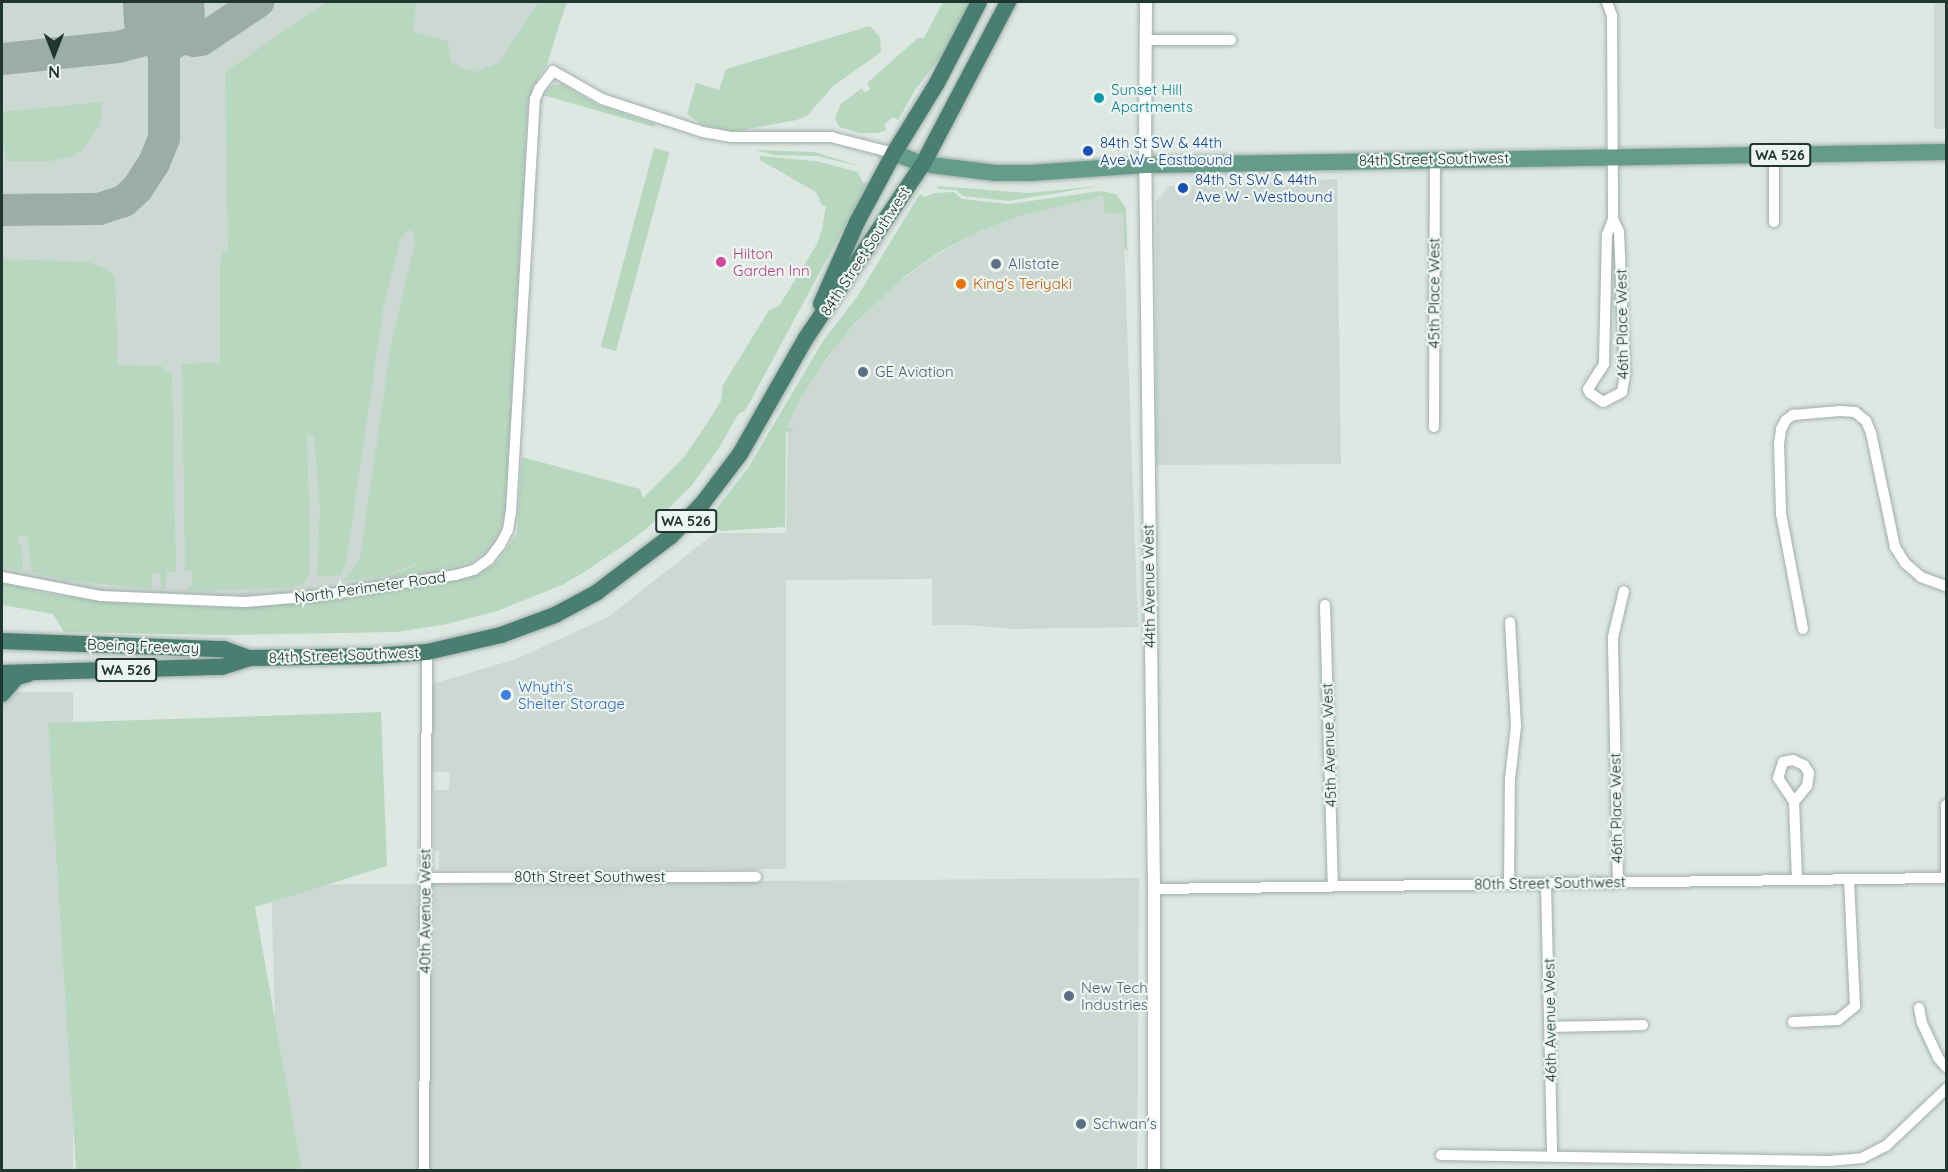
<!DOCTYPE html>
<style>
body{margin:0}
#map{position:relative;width:1948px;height:1172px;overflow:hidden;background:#dee8e3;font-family:Quicksand,sans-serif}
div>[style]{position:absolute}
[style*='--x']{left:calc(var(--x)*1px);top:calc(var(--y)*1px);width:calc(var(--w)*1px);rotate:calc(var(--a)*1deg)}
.built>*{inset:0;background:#ccd8d2;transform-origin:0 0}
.green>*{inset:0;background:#b7d8bf;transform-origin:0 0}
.taxiway>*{height:32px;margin:-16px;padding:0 16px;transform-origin:16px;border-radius:16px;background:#9cada7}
.runway>*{height:81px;margin:-40.5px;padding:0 40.5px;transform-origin:40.5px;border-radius:40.5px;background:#9cada7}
.roads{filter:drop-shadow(0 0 2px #a1afaa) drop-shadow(0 0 2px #a1afaa)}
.minor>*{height:10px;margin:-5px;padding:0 5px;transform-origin:5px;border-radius:5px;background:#fff}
.tertiary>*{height:12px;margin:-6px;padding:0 6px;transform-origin:6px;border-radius:6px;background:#fff}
.primary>*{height:16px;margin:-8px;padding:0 8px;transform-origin:8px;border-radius:8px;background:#659b8b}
.trunk>*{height:16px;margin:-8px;padding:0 8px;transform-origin:8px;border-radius:8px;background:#4a7e70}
.dots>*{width:16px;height:16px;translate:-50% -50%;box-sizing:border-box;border:3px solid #edf5f1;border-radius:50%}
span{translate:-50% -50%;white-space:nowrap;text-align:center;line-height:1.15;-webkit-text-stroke:4.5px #edf5f1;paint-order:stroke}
.shield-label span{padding:2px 4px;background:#edf5f1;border:2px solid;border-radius:4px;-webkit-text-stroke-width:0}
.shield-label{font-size:14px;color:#203630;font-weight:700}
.culture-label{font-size:15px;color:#0d838f}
.left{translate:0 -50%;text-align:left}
.transit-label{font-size:15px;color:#164399}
.street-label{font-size:15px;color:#203630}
.hotel-label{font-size:15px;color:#b23c85}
.service-label{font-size:15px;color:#4e5e75}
.food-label{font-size:15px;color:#c56008}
.shop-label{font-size:15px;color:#366cbe}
.frame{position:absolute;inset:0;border:3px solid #203630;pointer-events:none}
.north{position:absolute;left:24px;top:24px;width:60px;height:60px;-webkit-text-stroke:4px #edf5f1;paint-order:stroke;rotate:180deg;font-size:16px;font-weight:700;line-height:24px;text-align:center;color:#203630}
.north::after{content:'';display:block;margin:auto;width:21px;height:27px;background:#203630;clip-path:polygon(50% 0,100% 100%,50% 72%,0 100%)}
</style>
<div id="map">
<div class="built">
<i style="clip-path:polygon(2px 2px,568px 2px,528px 106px,516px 441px,508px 530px,474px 570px,245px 602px,101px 596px,2px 577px)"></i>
<i style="left:1934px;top:2px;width:12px;height:127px"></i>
<i style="clip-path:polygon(1337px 179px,1341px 464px,1156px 465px,1156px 202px,1169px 186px)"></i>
<i style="clip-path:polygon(1103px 197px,1123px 213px,1138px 627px,1011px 629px,970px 625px,932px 625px,932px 579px,786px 580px,786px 869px,439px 869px,439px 851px,434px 851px,434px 790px,449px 790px,450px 772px,432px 772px,432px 684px,516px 659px,608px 617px,715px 533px,786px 533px,788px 425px,806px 389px,840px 341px,885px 291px,940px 253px,993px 222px,1050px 204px)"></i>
<i style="left:2px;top:692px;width:71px;height:478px"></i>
<i style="clip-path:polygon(1139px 878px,1137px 1170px,302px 1170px,275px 1018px,271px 885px)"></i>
</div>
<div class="green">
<i style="clip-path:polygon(327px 2px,416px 2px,413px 32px,448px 41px,450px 61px,462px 68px,475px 72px,499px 63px,539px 2px,566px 2px,547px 65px,531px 88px,527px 107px,511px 396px,507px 404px,511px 408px,504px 518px,495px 539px,483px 553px,471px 561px,443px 570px,384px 578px,415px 566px,414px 564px,382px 577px,343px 581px,360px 559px,391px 344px,415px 243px,413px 231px,407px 230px,401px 238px,384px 304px,346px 563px,341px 575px,317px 577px,320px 507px,314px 437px,307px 432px,310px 548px,309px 574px,304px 584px,289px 588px,187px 591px,186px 587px,192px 586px,192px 571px,185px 571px,182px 364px,220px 362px,220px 262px,223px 252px,228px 251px,225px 72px)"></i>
<i style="clip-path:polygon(943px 2px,969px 2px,943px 54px,915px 90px,898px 120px,893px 117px,884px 125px,887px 130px,878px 133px,860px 133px,839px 127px,835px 118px,841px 104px,862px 88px,864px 92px,868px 91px,870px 88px,867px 83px,918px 38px,924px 38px)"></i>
<i style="clip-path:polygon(870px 26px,880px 37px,881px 52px,832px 87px,808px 115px,797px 120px,731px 132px,701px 124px,687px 114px,696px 83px,719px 90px,726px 69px)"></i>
<i style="clip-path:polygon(562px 84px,598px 105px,655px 124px,654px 127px,543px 95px,552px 85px)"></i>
<i style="clip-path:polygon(102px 102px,100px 125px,81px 151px,70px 157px,51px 161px,6px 161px,2px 135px,2px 112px)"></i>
<i style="left:654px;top:148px;width:16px;height:206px;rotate:15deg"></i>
<i style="clip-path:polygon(755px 150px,814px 152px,863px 167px,817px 156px,774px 155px)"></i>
<i style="clip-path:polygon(760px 156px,816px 161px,858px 172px,863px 183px,868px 183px,745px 411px,739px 413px,717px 451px,692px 485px,661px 516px,637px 536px,586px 571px,562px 585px,497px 611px,447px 624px,397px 632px,226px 635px,64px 632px,53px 614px,2px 605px,2px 582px,45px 593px,116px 603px,227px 607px,335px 600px,470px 577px,492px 566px,501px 557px,517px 533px,522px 457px,640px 489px,643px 498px,683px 458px,702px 431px,721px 401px,723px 385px,769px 310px,779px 306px,817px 244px,822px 229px,826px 206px,822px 205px,816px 192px,760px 160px)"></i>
<i style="clip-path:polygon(937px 186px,1028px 193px,1100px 186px,1008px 201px,963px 196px,956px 190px,938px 189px)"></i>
<i style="clip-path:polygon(1101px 191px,1116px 194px,1126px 208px,1128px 270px,1127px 251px,1124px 248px,1123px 213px,1105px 213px,1103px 196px,1019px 216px,977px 232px,938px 253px,904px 277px,856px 322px,827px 358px,801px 398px,787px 427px,795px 431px,786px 432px,785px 527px,721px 531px,705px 524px,748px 468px,823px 341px,857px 297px,918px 197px,921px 194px,925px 197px,934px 193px,954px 192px,962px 199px,1008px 204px)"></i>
<i style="clip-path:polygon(2px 259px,89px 262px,106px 269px,115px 276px,118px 365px,162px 366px,164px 371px,172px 372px,176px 572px,167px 572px,165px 587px,168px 589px,161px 589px,160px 573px,152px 573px,152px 589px,66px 580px,35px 573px,32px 572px,27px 535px,17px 537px,22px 550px,23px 569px,20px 571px,2px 566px)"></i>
<i style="clip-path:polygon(381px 712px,387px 866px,255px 907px,302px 1170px,76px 1170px,48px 723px)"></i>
</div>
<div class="taxiway">
<i style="--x:164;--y:20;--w:10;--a:37"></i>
<i style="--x:172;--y:26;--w:10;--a:61"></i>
<i style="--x:177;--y:35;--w:18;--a:19"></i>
<i style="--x:194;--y:41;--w:7;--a:-8"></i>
<i style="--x:201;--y:40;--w:69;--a:-33.7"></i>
<i style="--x:2;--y:59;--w:117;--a:-5.9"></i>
<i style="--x:118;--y:47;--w:20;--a:-15"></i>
<i style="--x:137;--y:42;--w:17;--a:-28"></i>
<i style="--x:152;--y:34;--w:18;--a:-49"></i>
<i style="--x:2;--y:210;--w:97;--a:-0.6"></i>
<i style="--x:99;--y:209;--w:26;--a:-18"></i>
<i style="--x:124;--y:201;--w:18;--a:-43"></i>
<i style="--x:137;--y:189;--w:31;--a:-57"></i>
<i style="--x:154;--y:163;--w:27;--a:-68"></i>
<i style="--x:164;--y:138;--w:118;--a:-90"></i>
</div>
<div class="runway">
<i style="--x:163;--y:2;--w:18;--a:87"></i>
</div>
<div class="roads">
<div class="minor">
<i style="--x:1607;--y:2;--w:15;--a:70"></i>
<i style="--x:1612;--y:16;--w:203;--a:89.7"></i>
<i style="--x:1613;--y:219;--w:14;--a:65"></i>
<i style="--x:1619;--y:232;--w:142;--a:87.6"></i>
<i style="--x:1625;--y:374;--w:18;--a:99"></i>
<i style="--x:1622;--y:392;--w:21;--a:152"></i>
<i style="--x:1603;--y:402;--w:16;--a:-145"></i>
<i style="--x:1590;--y:393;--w:4;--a:-117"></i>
<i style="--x:1588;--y:389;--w:30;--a:-57"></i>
<i style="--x:1604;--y:364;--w:129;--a:-88.7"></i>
<i style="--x:1607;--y:235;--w:17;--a:-69"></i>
<i style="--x:1146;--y:40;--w:85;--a:0"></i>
<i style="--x:1774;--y:155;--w:67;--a:90"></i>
<i style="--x:1434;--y:427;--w:268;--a:-89.8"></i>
<i style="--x:2;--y:577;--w:101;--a:10.9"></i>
<i style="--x:101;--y:596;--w:144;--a:2.4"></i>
<i style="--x:245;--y:602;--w:73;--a:-4.7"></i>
<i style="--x:318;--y:596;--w:140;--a:-8.7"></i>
<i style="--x:456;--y:575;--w:19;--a:-16"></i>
<i style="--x:474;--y:570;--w:19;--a:-36"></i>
<i style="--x:489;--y:559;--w:18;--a:-52"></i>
<i style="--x:500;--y:545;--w:17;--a:-62"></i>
<i style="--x:508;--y:530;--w:18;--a:-81"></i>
<i style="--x:511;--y:512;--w:414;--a:-86.7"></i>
<i style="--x:535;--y:99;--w:11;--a:-68"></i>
<i style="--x:539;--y:89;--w:23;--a:-52"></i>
<i style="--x:553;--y:71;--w:56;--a:29.7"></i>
<i style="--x:602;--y:99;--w:106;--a:18.1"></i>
<i style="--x:703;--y:132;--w:28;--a:10"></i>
<i style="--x:731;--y:137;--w:100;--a:0"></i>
<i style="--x:831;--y:137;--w:65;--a:14.3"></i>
<i style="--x:1325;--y:605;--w:281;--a:88.4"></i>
<i style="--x:1803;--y:629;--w:117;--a:-100.8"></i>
<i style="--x:1781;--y:514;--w:70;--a:-91.6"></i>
<i style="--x:1779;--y:444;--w:15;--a:-82"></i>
<i style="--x:1781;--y:429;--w:10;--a:-61"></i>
<i style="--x:1786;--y:420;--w:9;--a:-36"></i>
<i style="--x:1793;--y:415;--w:47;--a:-4.9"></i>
<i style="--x:1840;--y:411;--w:15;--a:4"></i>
<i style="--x:1855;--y:412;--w:14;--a:39"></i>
<i style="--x:1866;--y:421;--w:13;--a:67"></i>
<i style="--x:1871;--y:433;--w:116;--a:78.1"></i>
<i style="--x:1895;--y:547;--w:19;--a:58"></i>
<i style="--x:1905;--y:563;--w:21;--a:41"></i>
<i style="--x:1921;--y:577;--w:27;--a:20"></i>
<i style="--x:1794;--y:802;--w:21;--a:-51"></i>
<i style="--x:1807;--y:786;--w:13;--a:-81"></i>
<i style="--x:1809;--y:773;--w:9;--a:-122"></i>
<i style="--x:1804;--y:765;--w:12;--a:-156"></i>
<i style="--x:1793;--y:760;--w:10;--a:169"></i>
<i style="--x:1783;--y:762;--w:17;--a:107"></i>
<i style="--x:1778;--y:778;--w:29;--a:56"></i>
<i style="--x:1794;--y:802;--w:77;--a:87.8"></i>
<i style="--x:424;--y:878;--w:332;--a:-0.2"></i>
<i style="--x:1946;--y:878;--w:73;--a:-90"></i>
<i style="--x:1618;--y:882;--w:245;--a:-91.2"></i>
<i style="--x:1613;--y:637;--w:47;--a:-76.6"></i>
<i style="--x:1509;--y:884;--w:105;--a:-89.5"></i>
<i style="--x:1510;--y:779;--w:53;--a:-83.5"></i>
<i style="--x:1516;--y:726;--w:104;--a:-93.3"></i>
<i style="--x:1546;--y:884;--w:272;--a:88.7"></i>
<i style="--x:1154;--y:889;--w:792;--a:-0.8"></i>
<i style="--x:1919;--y:1008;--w:15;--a:79"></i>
<i style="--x:1922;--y:1023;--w:38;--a:65"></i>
<i style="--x:1938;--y:1058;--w:12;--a:48"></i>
<i style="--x:1793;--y:1022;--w:45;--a:-2.5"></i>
<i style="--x:1838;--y:1020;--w:22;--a:-39"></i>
<i style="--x:1855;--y:1006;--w:127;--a:-92.7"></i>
<i style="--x:1551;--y:1027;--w:92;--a:-1.2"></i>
<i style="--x:1441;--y:1155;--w:388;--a:0.9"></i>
<i style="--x:1829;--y:1161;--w:33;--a:-5"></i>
<i style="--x:1862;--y:1158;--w:27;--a:-27"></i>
<i style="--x:1886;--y:1146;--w:83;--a:-43.5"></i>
<i style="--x:424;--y:1170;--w:518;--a:-89.67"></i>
</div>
<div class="tertiary">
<i style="--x:1146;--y:2;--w:141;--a:90.4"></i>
<i style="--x:1145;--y:143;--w:746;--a:89.31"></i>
<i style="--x:1154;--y:889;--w:281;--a:90"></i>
</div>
<div class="primary">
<i style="--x:894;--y:153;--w:31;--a:21"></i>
<i style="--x:923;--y:164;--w:73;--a:7.1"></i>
<i style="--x:995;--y:173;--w:35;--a:0"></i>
<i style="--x:1030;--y:173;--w:115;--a:-4"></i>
<i style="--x:1145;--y:165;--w:801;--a:-0.93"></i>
</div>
<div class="trunk">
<i style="--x:821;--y:304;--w:90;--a:-66.3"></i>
<i style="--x:857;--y:222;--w:78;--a:-61.8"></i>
<i style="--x:894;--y:153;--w:82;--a:-58.4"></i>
<i style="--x:937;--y:83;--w:91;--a:-62.6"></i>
<i style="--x:2;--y:641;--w:222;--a:2.1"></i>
<i style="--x:224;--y:649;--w:27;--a:20"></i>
<i style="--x:2;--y:673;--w:220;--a:-1.6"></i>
<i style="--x:222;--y:667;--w:28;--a:-18"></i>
<i style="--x:249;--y:658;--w:127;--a:-0.9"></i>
<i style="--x:376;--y:656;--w:51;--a:-4.5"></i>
<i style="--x:427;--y:652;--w:76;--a:-12.9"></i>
<i style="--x:501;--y:635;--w:58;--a:-20.3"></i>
<i style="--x:555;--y:615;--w:47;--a:-28.2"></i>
<i style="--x:596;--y:593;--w:94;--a:-37.2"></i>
<i style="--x:671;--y:536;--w:45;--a:-45.9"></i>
<i style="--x:702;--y:504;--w:63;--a:-52.8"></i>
<i style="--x:740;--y:454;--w:133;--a:-60.4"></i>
<i style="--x:806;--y:338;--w:210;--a:-56.1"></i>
<i style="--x:923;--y:164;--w:183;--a:-62.3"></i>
<i style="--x:2;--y:694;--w:23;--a:-49"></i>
<i style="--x:17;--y:677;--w:11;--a:-15"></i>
</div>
</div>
<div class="dots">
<i style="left:1099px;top:98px;background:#0f9aa8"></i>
<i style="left:1088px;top:151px;background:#1a4fb4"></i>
<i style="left:1183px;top:188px;background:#1a4fb4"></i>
<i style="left:721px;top:262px;background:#d1479c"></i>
<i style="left:996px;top:264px;background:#5c6f8a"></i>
<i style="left:961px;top:284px;background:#e8710a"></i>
<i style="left:863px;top:372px;background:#5c6f8a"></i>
<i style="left:506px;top:695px;background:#3f7fe0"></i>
<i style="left:1069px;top:996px;background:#5c6f8a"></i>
<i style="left:1081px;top:1124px;background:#5c6f8a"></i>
</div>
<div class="shield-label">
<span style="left:1780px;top:155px">WA 526</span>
<span style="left:686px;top:521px">WA 526</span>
<span style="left:126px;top:670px">WA 526</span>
</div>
<div class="culture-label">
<span class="left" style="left:1111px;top:98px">Sunset Hill<br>Apartments</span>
</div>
<div class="transit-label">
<span class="left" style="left:1100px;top:151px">84th St SW &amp; 44th<br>Ave W - Eastbound</span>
<span class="left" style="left:1195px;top:188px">84th St SW &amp; 44th<br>Ave W - Westbound</span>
</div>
<div class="street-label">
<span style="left:1434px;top:159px;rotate:-1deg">84th Street Southwest</span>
<span style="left:865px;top:251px;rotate:-57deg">84th Street Southwest</span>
<span style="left:1434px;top:293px;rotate:-90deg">45th Place West</span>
<span style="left:1622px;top:324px;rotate:-91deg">46th Place West</span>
<span style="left:1149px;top:586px;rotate:-91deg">44th Avenue West</span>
<span style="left:370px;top:587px;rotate:-8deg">North Perimeter Road</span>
<span style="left:143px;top:646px;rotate:2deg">Boeing Freeway</span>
<span style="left:344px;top:655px;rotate:-2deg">84th Street Southwest</span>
<span style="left:1329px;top:745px;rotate:-92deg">45th Avenue West</span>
<span style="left:1616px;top:808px;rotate:-91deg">46th Place West</span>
<span style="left:590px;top:877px">80th Street Southwest</span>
<span style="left:1550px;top:883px;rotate:-1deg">80th Street Southwest</span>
<span style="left:425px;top:911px;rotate:-90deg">40th Avenue West</span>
<span style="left:1550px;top:1020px;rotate:-91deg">46th Avenue West</span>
</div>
<div class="hotel-label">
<span class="left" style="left:733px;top:262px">Hilton<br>Garden Inn</span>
</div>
<div class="service-label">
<span class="left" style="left:1008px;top:264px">Allstate</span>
<span class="left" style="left:875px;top:372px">GE Aviation</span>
<span class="left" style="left:1081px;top:996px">New Tech<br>Industries</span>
<span class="left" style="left:1093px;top:1124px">Schwan's</span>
</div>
<div class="food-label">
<span class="left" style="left:973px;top:284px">King's Teriyaki</span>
</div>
<div class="shop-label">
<span class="left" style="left:518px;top:695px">Whyth's<br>Shelter Storage</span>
</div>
<div class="frame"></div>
<div class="north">N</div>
</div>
